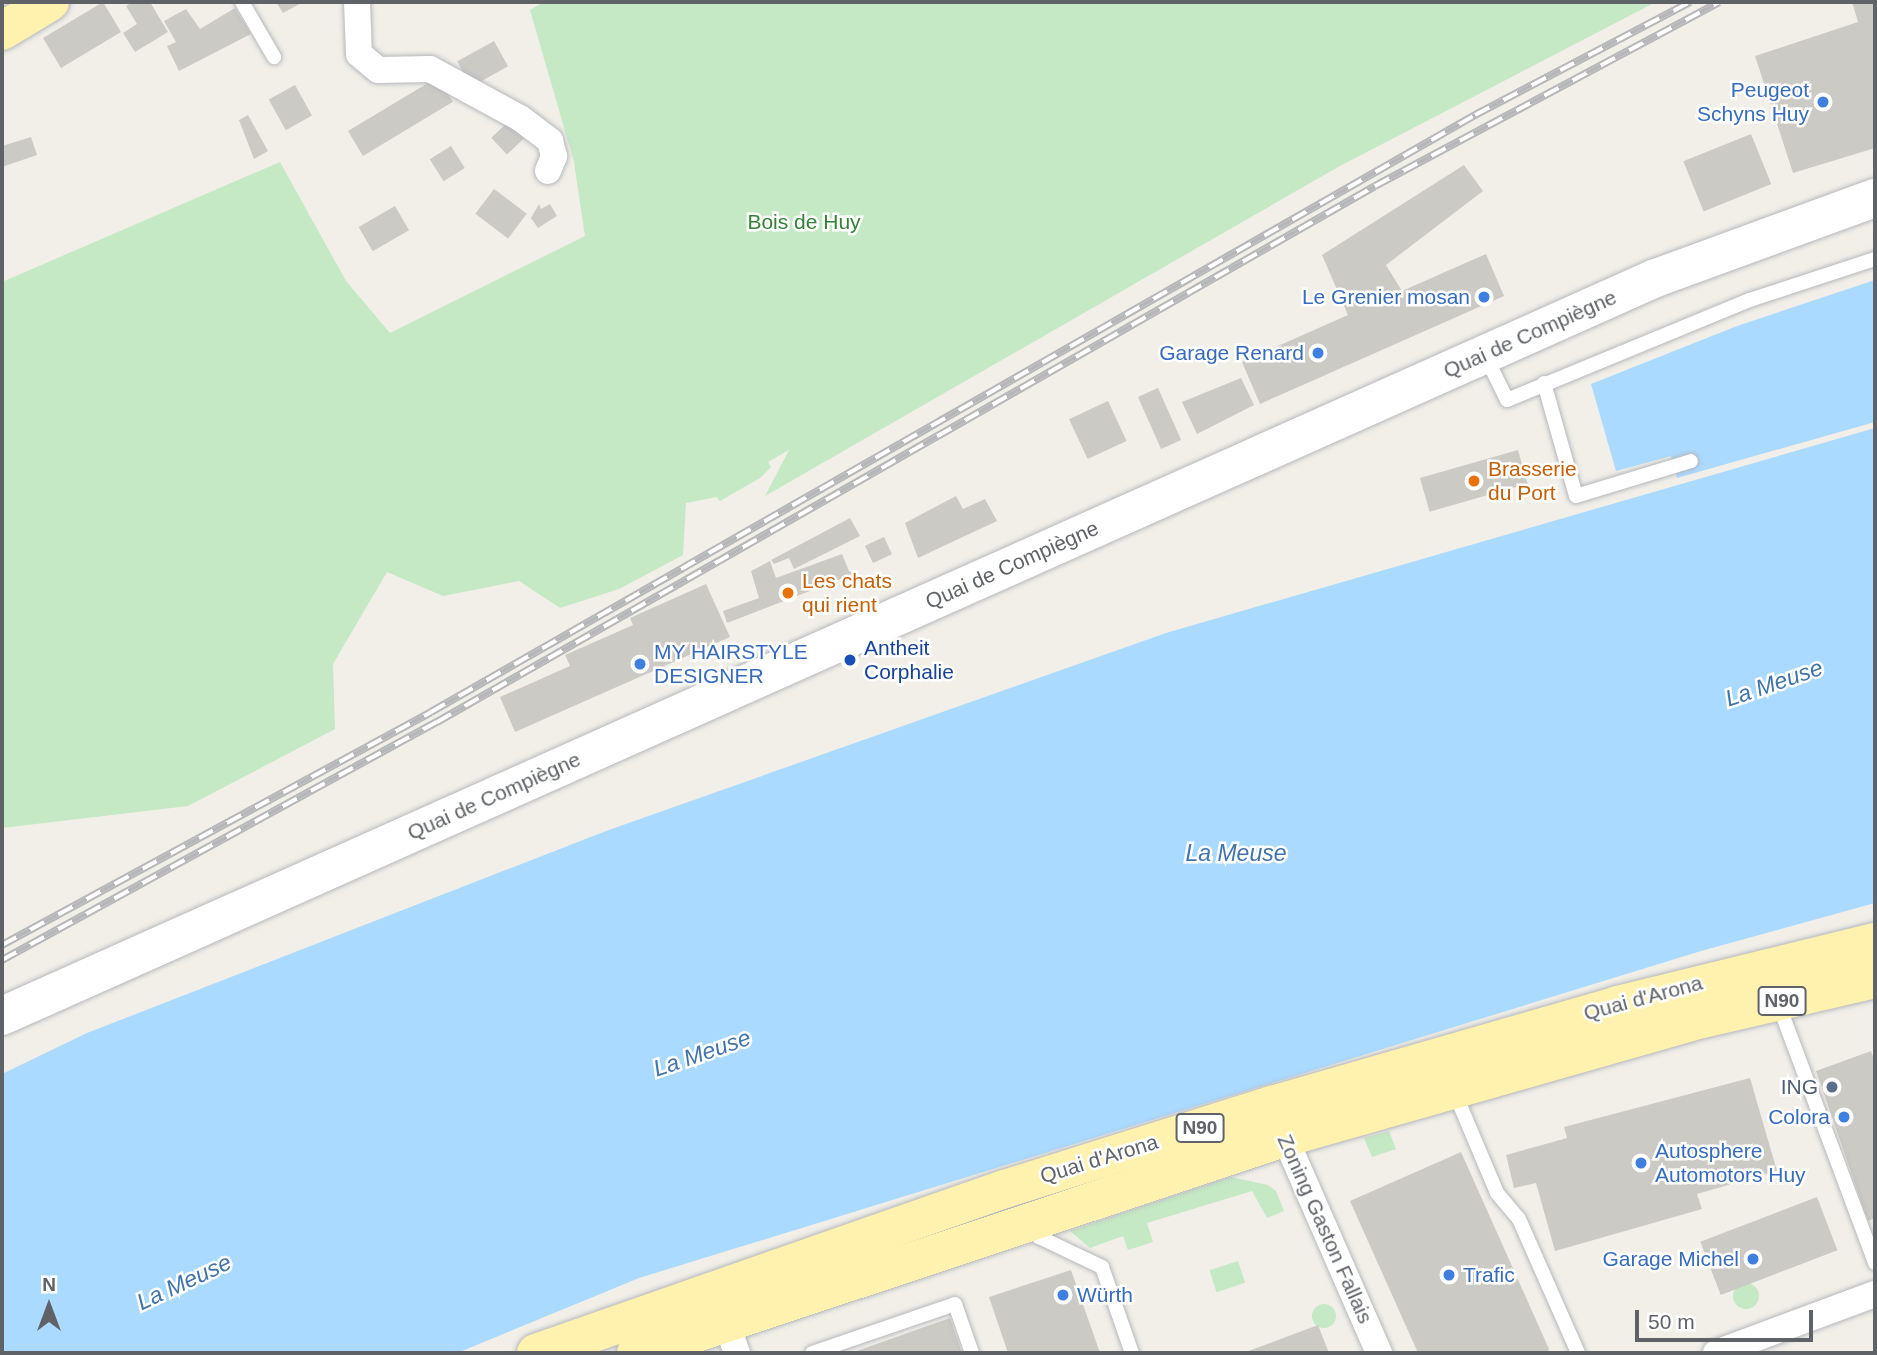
<!DOCTYPE html>
<meta charset="utf-8">
<style>
body{margin:0}
#map{position:relative;width:1877px;height:1355px;overflow:hidden;background:#f1efe8;font-family:Arial,sans-serif}
div>[style]{position:absolute}
[style*='--x']{left:calc(var(--x)*1px);top:calc(var(--y)*1px);width:calc(var(--w)*1px);rotate:calc(var(--a)*1deg)}
.green>*{inset:0;background:#c5e8c5;transform-origin:0 0}
.round{border-radius:50%}
.water>*{inset:0;background:#aadaff}
.building>*{inset:0;background:#cccac5;transform-origin:0 0}
.roads{filter:drop-shadow(0 0 2px #b5b8bc) drop-shadow(0 0 2px #b5b8bc)}
.lane>*{height:14px;margin:-7px;padding:0 7px;transform-origin:7px;border-radius:7px;background:#fff}
.street>*{height:26px;margin:-13px;padding:0 13px;transform-origin:13px;border-radius:13px;background:#fff}
.secondary>*{height:38px;margin:-19px;padding:0 19px;transform-origin:19px;border-radius:19px;background:#fff}
.primary>*{height:38px;margin:-19px;padding:0 19px;transform-origin:19px;border-radius:19px;background:#fff2af}
.rail>*{height:8px;margin-top:-4px;transform-origin:0;background:repeating-linear-gradient(90deg,#fff 0 16px,#b6b7b8 0 32px);box-sizing:border-box;border-block:2px solid #b6b7b8}
.dots>*{width:19px;height:19px;translate:-50% -50%;box-sizing:border-box;border:4px solid #fff;border-radius:50%}
span{translate:-50% -50%;white-space:nowrap;text-align:center;line-height:1.15;-webkit-text-stroke:5px #fff;paint-order:stroke}
.shield-label span{padding:2px 5px;background:#fff;border:2px solid;border-radius:5px;-webkit-text-stroke-width:0}
.shield-label{font-size:19px;color:#5f6368;font-weight:700}
.shop-label{font-size:21px;color:#366cbe}
.right{translate:-100% -50%;text-align:right}
.left{translate:0 -50%;text-align:left}
.park-label{font-size:21px;color:#348238}
.street-label{font-size:21px;color:#5f6368}
.food-label{font-size:21px;color:#c56008}
.transit-label{font-size:21px;color:#164399}
.service-label{font-size:21px;color:#4e5e75}
.water-label{font-size:23px;color:#4174aa;font-style:italic}
.frame{position:absolute;inset:0;border:4px solid #5f6368;pointer-events:none}
.north{position:absolute;left:14px;top:1271px;width:70px;height:70px;-webkit-text-stroke:5px #fff;paint-order:stroke;rotate:0deg;font-size:19px;font-weight:700;line-height:28px;text-align:center;color:#5f6368}
.north::after{content:'';display:block;margin:auto;width:24px;height:32px;background:#5f6368;clip-path:polygon(50% 0,100% 100%,50% 72%,0 100%)}
.scale{position:absolute;left:1635px;top:1310px;width:178px;height:32px;box-sizing:border-box;border:4px solid #5f6368;border-top:0;padding-left:9px;font-size:21px;line-height:24px;white-space:nowrap;color:#5f6368;-webkit-text-stroke:5px #fff;paint-order:stroke}
</style>
<div id="map">
<div class="green">
<i style="clip-path:polygon(544px 2px,1656px 2px,1338px 167px,765px 496px,789px 450px,768px 462px,771px 467px,760px 478px,720px 501px,717px 497px,686px 503px,683px 555px,619px 589px,560px 608px,519px 581px,443px 596px,387px 572px,333px 664px,335px 729px,188px 806px,2px 828px,2px 282px,280px 162px,346px 281px,390px 333px,585px 236px,574px 162px,530px 10px)"></i>
<i style="clip-path:polygon(1389px 1131px,1396px 1149px,1372px 1157px,1364px 1138px)"></i>
<i style="clip-path:polygon(1231px 1177px,1268px 1185px,1276px 1191px,1284px 1211px,1267px 1218px,1252px 1191px,1147px 1223px,1153px 1242px,1128px 1250px,1123px 1236px,1090px 1248px,1070px 1231px)"></i>
<i style="left:1238px;top:1261px;width:23px;height:30px;rotate:72deg"></i>
<i class="round" style="left:1733px;top:1283px;width:26px;height:26px"></i>
<i class="round" style="left:1312px;top:1304px;width:24px;height:24px"></i>
</div>
<div class="water">
<i style="clip-path:polygon(1875px 280px,1875px 422px,1677px 478px,1671px 456px,1616px 471px,1591px 384px,1737px 326px)"></i>
<i style="clip-path:polygon(1875px 428px,1875px 903px,1701px 951px,639px 1278px,457px 1353px,2px 1353px,2px 1074px,87px 1033px,606px 831px,1166px 633px)"></i>
</div>
<div class="building">
<i style="left:103px;top:2px;width:35px;height:70px;rotate:59deg"></i>
<i style="clip-path:polygon(133px 2px,150px 2px,168px 32px,135px 52px,123px 33px,137px 24px,126px 6px)"></i>
<i style="clip-path:polygon(276px 2px,303px 2px,283px 13px)"></i>
<i style="clip-path:polygon(1852px 2px,1875px 2px,1875px 148px,1793px 173px,1755px 56px,1858px 22px)"></i>
<i style="clip-path:polygon(235px 8px,251px 34px,179px 71px,167px 46px,176px 42px,164px 21px,186px 9px,200px 29px)"></i>
<i style="left:494px;top:41px;width:29px;height:42px;rotate:61deg"></i>
<i style="left:438px;top:77px;width:29px;height:105px;rotate:59deg"></i>
<i style="left:295px;top:85px;width:35px;height:30px;rotate:61deg"></i>
<i style="clip-path:polygon(248px 115px,268px 151px,254px 159px,239px 120px)"></i>
<i style="left:508px;top:122px;width:23px;height:23px;rotate:47deg"></i>
<i style="left:1751px;top:134px;width:54px;height:73px;rotate:68deg"></i>
<i style="clip-path:polygon(31px 137px,37px 155px,2px 167px,2px 146px)"></i>
<i style="left:451px;top:146px;width:26px;height:25px;rotate:58deg"></i>
<i style="clip-path:polygon(1464px 165px,1483px 191px,1386px 265px,1402px 291px,1486px 254px,1504px 296px,1260px 404px,1242px 362px,1348px 315px,1322px 255px)"></i>
<i style="left:494px;top:189px;width:41px;height:31px;rotate:37deg"></i>
<i style="clip-path:polygon(539px 204px,541px 209px,550px 204px,557px 216px,538px 228px,531px 218px)"></i>
<i style="left:395px;top:206px;width:28px;height:42px;rotate:60deg"></i>
<i style="clip-path:polygon(1241px 378px,1254px 405px,1197px 434px,1182px 402px)"></i>
<i style="left:1158px;top:388px;width:57px;height:22px;rotate:66deg"></i>
<i style="left:1108px;top:401px;width:44px;height:43px;rotate:65deg"></i>
<i style="left:1518px;top:450px;width:35px;height:102px;rotate:74deg"></i>
<i style="clip-path:polygon(956px 496px,963px 509px,985px 499px,997px 521px,918px 558px,905px 523px)"></i>
<i style="clip-path:polygon(850px 518px,860px 536px,794px 569px,789px 558px,774px 564px,771px 560px)"></i>
<i style="left:884px;top:537px;width:19px;height:21px;rotate:65deg"></i>
<i style="clip-path:polygon(842px 554px,849px 571px,857px 575px,853px 580px,846px 577px,727px 623px,723px 611px,759px 598px,751px 571px,770px 561px,776px 578px)"></i>
<i style="clip-path:polygon(706px 584px,730px 637px,515px 732px,500px 697px,570px 666px,565px 655px,633px 625px,630px 618px)"></i>
<i style="clip-path:polygon(1871px 1051px,1875px 1062px,1875px 1218px,1868px 1221px,1816px 1071px)"></i>
<i style="clip-path:polygon(1750px 1078px,1777px 1171px,1697px 1194px,1702px 1209px,1555px 1251px,1536px 1183px,1514px 1188px,1506px 1155px,1567px 1138px,1564px 1127px)"></i>
<i style="clip-path:polygon(1461px 1152px,1549px 1349px,1547px 1353px,1418px 1353px,1350px 1201px)"></i>
<i style="left:1817px;top:1197px;width:57px;height:125px;rotate:69deg"></i>
<i style="clip-path:polygon(1071px 1270px,1100px 1353px,1008px 1353px,989px 1297px)"></i>
<i style="clip-path:polygon(950px 1318px,962px 1353px,851px 1353px)"></i>
<i style="clip-path:polygon(1318px 1325px,1329px 1353px,1243px 1353px)"></i>
</div>
<div class="roads">
<div class="lane">
<i style="--x:242;--y:2;--w:64;--a:59.8"></i>
<i style="--x:1485;--y:355;--w:50;--a:63.9"></i>
<i style="--x:1507;--y:400;--w:263;--a:-22.4"></i>
<i style="--x:1750;--y:300;--w:132;--a:-18.2"></i>
<i style="--x:1544;--y:383;--w:117;--a:74.2"></i>
<i style="--x:1576;--y:496;--w:120;--a:-16.9"></i>
<i style="--x:1778;--y:1003;--w:278;--a:69.5"></i>
<i style="--x:1454;--y:1091;--w:111;--a:67.1"></i>
<i style="--x:1497;--y:1193;--w:34;--a:50"></i>
<i style="--x:1519;--y:1219;--w:146;--a:66.2"></i>
<i style="--x:1035;--y:1225;--w:13;--a:72"></i>
<i style="--x:1039;--y:1237;--w:70;--a:25.5"></i>
<i style="--x:1102;--y:1267;--w:91;--a:70.8"></i>
<i style="--x:812;--y:1353;--w:151;--a:-18.9"></i>
<i style="--x:955;--y:1304;--w:52;--a:70.9"></i>
</div>
<div class="street">
<i style="--x:357;--y:2;--w:52;--a:87.8"></i>
<i style="--x:359;--y:54;--w:25;--a:40"></i>
<i style="--x:378;--y:70;--w:52;--a:-1.1"></i>
<i style="--x:430;--y:69;--w:102;--a:28.6"></i>
<i style="--x:520;--y:118;--w:38;--a:37"></i>
<i style="--x:550;--y:141;--w:16;--a:75"></i>
<i style="--x:554;--y:156;--w:16;--a:112"></i>
<i style="--x:1279;--y:1124;--w:250;--a:66.4"></i>
<i style="--x:721;--y:1309;--w:47;--a:70"></i>
<i style="--x:1716;--y:1353;--w:170;--a:-20.4"></i>
</div>
<div class="secondary">
<i style="--x:2;--y:1016;--w:1811;--a:-24.05"></i>
<i style="--x:1656;--y:278;--w:233;--a:-20.1"></i>
</div>
<div class="primary">
<i style="--x:2;--y:31;--w:56;--a:-31.1"></i>
<i style="--x:536;--y:1353;--w:497;--a:-19.3"></i>
<i style="--x:1005;--y:1189;--w:280;--a:-17.5"></i>
<i style="--x:1272;--y:1105;--w:360;--a:-16.1"></i>
<i style="--x:1618;--y:1005;--w:265;--a:-13.8"></i>
<i style="--x:636;--y:1353;--w:683;--a:-18.36"></i>
<i style="--x:1284;--y:1138;--w:422;--a:-15.9"></i>
<i style="--x:1690;--y:1022;--w:190;--a:-13.1"></i>
</div>
</div>
<div class="rail">
<i style="--x:2;--y:945;--w:488;--a:-28.5"></i>
<i style="--x:431;--y:712;--w:1203;--a:-29.76"></i>
<i style="--x:1475;--y:115;--w:243;--a:-27.7"></i>
<i style="--x:2;--y:960;--w:496;--a:-28.7"></i>
<i style="--x:437;--y:722;--w:1080;--a:-29.74"></i>
<i style="--x:1375;--y:186;--w:390;--a:-28.1"></i>
</div>
<div class="dots">
<i style="left:1823px;top:102px;background:#3f7fe0"></i>
<i style="left:1484px;top:297px;background:#3f7fe0"></i>
<i style="left:1318px;top:353px;background:#3f7fe0"></i>
<i style="left:1474px;top:481px;background:#e8710a"></i>
<i style="left:788px;top:593px;background:#e8710a"></i>
<i style="left:850px;top:660px;background:#1a4fb4"></i>
<i style="left:640px;top:664px;background:#3f7fe0"></i>
<i style="left:1832px;top:1087px;background:#5c6f8a"></i>
<i style="left:1844px;top:1117px;background:#3f7fe0"></i>
<i style="left:1641px;top:1163px;background:#3f7fe0"></i>
<i style="left:1753px;top:1259px;background:#3f7fe0"></i>
<i style="left:1449px;top:1275px;background:#3f7fe0"></i>
<i style="left:1063px;top:1295px;background:#3f7fe0"></i>
</div>
<div class="shield-label">
<span style="left:1782px;top:1001px">N90</span>
<span style="left:1200px;top:1128px">N90</span>
</div>
<div class="shop-label">
<span class="right" style="left:1809px;top:102px">Peugeot<br>Schyns Huy</span>
<span class="right" style="left:1470px;top:297px">Le Grenier mosan</span>
<span class="right" style="left:1304px;top:353px">Garage Renard</span>
<span class="left" style="left:654px;top:664px">MY HAIRSTYLE<br>DESIGNER</span>
<span class="right" style="left:1830px;top:1117px">Colora</span>
<span class="left" style="left:1655px;top:1163px">Autosphere<br>Automotors Huy</span>
<span class="right" style="left:1739px;top:1259px">Garage Michel</span>
<span class="left" style="left:1463px;top:1275px">Trafic</span>
<span class="left" style="left:1077px;top:1295px">Würth</span>
</div>
<div class="park-label">
<span style="left:804px;top:222px">Bois de Huy</span>
</div>
<div class="street-label">
<span style="left:1530px;top:334px;rotate:-24deg">Quai de Compiègne</span>
<span style="left:1012px;top:565px;rotate:-24deg">Quai de Compiègne</span>
<span style="left:494px;top:796px;rotate:-24deg">Quai de Compiègne</span>
<span style="left:1643px;top:998px;rotate:-15deg">Quai d'Arona</span>
<span style="left:1099px;top:1159px;rotate:-17deg">Quai d'Arona</span>
<span style="left:1325px;top:1229px;rotate:66deg">Zoning Gaston Fallais</span>
</div>
<div class="food-label">
<span class="left" style="left:1488px;top:481px">Brasserie<br>du Port</span>
<span class="left" style="left:802px;top:593px">Les chats<br>qui rient</span>
</div>
<div class="transit-label">
<span class="left" style="left:864px;top:660px">Antheit<br>Corphalie</span>
</div>
<div class="service-label">
<span class="right" style="left:1818px;top:1087px">ING</span>
</div>
<div class="water-label">
<span style="left:1774px;top:683px;rotate:-19deg">La Meuse</span>
<span style="left:1236px;top:853px">La Meuse</span>
<span style="left:702px;top:1053px;rotate:-19deg">La Meuse</span>
<span style="left:184px;top:1282px;rotate:-25deg">La Meuse</span>
</div>
<div class="frame"></div>
<div class="north">N</div>
<div class="scale">50 m</div>
</div>
